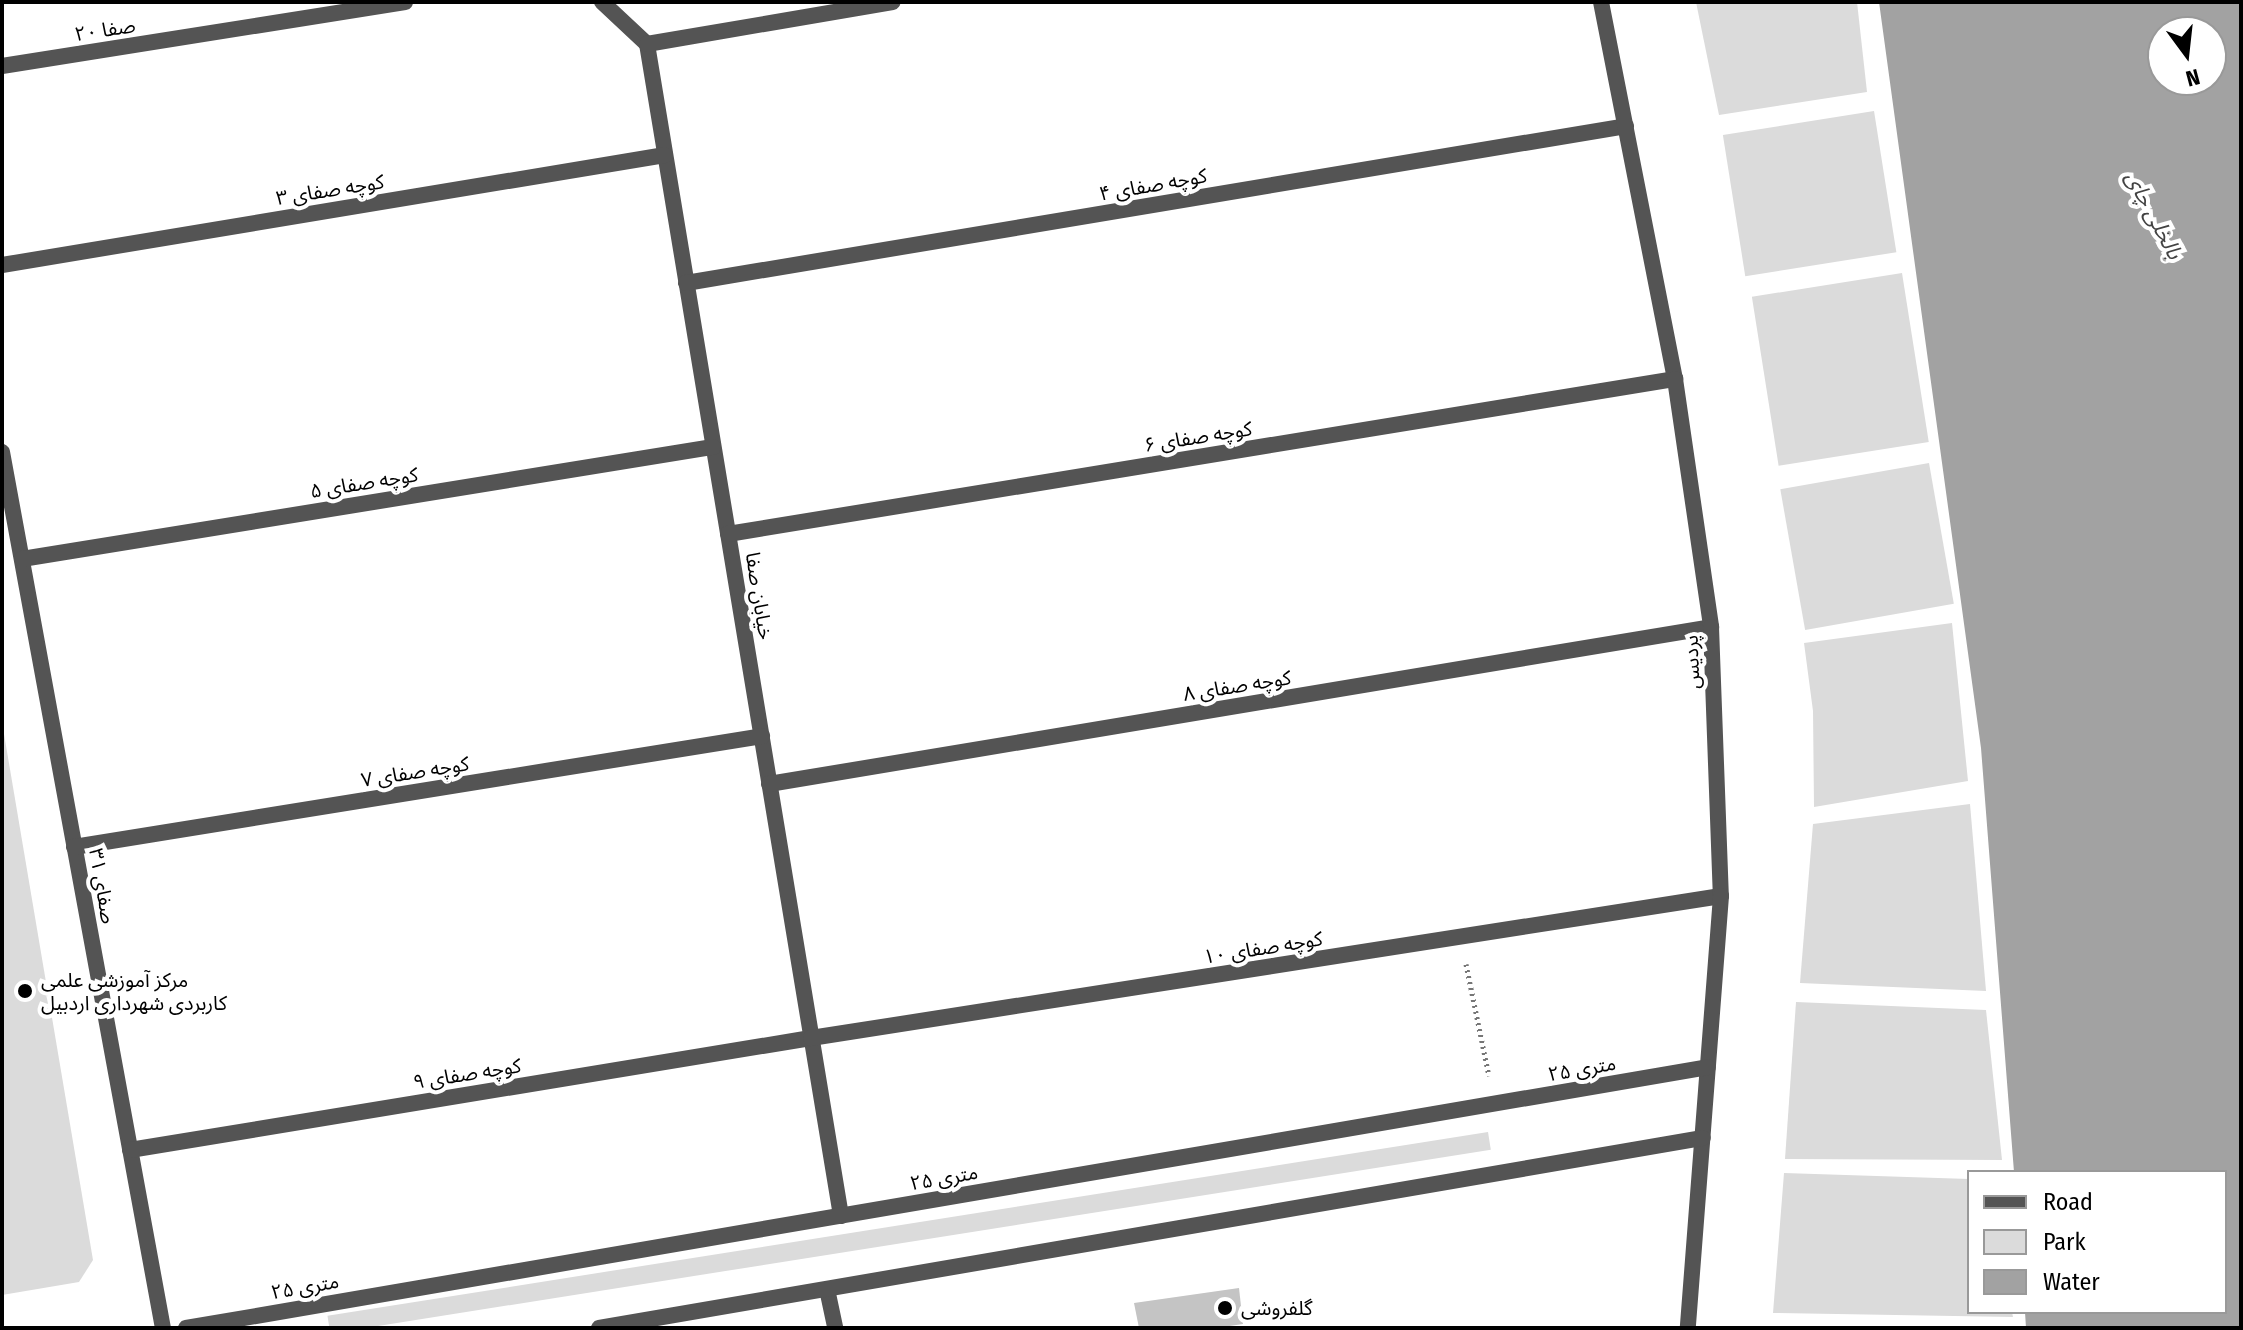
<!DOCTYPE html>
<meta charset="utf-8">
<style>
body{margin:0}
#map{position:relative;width:2243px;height:1330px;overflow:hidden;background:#fff;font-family:"Fira Sans Condensed","Noto Sans Arabic",sans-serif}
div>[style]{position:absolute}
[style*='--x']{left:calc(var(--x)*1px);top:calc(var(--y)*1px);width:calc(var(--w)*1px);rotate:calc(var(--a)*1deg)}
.green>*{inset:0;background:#dbdbdb;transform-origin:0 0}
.water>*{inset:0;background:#a2a2a2}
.building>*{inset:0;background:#c4c4c4}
.path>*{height:5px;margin-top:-2.5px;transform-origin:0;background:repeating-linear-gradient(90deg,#767676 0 2px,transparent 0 6px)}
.minor>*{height:16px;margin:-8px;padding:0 8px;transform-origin:8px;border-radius:8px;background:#545454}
.tertiary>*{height:16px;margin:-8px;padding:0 8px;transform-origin:8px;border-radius:8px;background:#545454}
.dots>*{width:22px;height:22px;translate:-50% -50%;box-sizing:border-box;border:4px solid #fff;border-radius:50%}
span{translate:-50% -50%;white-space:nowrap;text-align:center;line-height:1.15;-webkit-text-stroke:8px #fff;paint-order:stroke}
.street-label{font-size:20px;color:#000}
.poi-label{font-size:20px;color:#000}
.left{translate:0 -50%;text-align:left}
.water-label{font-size:22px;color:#434343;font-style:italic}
.frame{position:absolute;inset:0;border:4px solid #000;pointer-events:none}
.legend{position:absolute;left:1967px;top:1170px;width:260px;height:144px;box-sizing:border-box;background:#fff;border:2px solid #999;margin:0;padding:10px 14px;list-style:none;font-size:24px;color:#000}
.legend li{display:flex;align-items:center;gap:16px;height:40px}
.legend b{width:40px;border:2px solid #999}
.north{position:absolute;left:2147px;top:16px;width:80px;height:80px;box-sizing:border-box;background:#fff;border:2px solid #999;border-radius:50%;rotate:165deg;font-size:22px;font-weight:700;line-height:32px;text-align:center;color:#000}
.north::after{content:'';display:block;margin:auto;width:28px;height:36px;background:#000;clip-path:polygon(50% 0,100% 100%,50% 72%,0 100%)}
</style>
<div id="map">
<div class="green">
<i style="clip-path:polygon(1696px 2px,1857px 2px,1867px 92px,1719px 115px)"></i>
<i style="left:1874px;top:111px;width:143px;height:153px;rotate:81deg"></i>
<i style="left:1902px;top:273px;width:171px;height:152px;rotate:81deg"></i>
<i style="left:1929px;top:463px;width:143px;height:151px;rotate:80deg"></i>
<i style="clip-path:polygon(1952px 623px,1968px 781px,1814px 807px,1813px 711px,1804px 643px)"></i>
<i style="clip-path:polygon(2px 722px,93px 1260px,79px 1282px,2px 1295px)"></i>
<i style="clip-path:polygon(1970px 804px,1986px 991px,1800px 983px,1813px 824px)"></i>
<i style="clip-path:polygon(1796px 1002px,1986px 1010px,2002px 1160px,1785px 1159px)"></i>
<i style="left:1488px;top:1132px;width:18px;height:1175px;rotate:81deg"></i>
<i style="clip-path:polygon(1784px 1173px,1969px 1179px,1969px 1312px,2012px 1312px,2013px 1317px,1773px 1313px)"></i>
</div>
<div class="water">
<i style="clip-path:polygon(evenodd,1879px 2px,2241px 2px,2241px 1328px,2026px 1328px,2025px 1312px,2225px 1312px,2225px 1172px,2014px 1172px,1981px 748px,1879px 2px,2163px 32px,2211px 32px,2211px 80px,2163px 80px,2163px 32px)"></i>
</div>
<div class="building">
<i style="clip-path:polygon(1239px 1288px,1243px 1324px,1216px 1328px,1139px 1328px,1134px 1303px)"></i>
</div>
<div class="path">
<i style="--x:1466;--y:964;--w:114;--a:78.4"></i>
</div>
<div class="minor">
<i style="--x:602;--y:2;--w:62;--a:43"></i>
<i style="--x:647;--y:44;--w:1188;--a:80.6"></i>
<i style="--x:647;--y:44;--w:249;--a:-9.7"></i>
<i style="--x:2;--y:66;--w:408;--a:-9"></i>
<i style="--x:2;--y:265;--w:672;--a:-9.42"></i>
<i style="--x:686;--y:283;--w:953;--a:-9.48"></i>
<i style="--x:2;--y:452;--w:891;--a:79.59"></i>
<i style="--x:728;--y:534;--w:960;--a:-9.3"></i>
<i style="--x:22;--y:559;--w:700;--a:-9.21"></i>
<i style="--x:769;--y:784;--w:955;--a:-9.46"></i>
<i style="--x:74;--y:847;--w:697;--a:-9.16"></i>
<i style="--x:130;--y:1150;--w:690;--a:-9.34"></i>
<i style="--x:811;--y:1038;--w:921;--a:-8.87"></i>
<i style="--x:827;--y:1289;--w:40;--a:78"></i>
</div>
<div class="tertiary">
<i style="--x:1601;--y:2;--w:384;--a:78.9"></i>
<i style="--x:1675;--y:379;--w:251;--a:81.7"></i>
<i style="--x:1711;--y:627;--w:269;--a:87.9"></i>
<i style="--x:1721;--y:896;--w:433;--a:94.4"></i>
<i style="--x:186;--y:1328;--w:1544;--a:-9.73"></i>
<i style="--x:599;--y:1328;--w:1120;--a:-9.77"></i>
</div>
<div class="dots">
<i style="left:25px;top:991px;background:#000"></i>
<i style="left:1225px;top:1308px;background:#000"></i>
</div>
<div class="street-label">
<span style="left:105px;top:30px;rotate:-9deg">صفا ۲۰</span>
<span style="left:1153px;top:185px;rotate:-10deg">کوچه صفای ۴</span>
<span style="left:330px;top:190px;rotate:-9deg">کوچه صفای ۳</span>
<span style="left:1198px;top:437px;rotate:-9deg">کوچه صفای ۶</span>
<span style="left:364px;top:483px;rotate:-9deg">کوچه صفای ۵</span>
<span style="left:759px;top:596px;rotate:81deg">خیابان صفا</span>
<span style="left:1692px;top:662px;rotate:-92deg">پردیس</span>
<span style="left:1237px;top:686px;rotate:-9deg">کوچه صفای ۸</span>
<span style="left:415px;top:772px;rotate:-9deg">کوچه صفای ۷</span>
<span style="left:102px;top:886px;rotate:80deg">صفای ۳۱</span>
<span style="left:1263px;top:948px;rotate:-9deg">کوچه صفای ۱۰</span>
<span style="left:1582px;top:1069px;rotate:-10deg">۲۵ متری</span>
<span style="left:467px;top:1074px;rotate:-9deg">کوچه صفای ۹</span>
<span style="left:944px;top:1178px;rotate:-10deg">۲۵ متری</span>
<span style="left:305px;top:1287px;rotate:-10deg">۲۵ متری</span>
</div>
<div class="poi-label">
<span class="left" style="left:41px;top:992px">مرکز آموزشی علمی<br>کاربردی شهرداری اردبیل</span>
<span class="left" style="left:1241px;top:1308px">گلفروشی</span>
</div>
<div class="water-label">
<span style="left:2154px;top:215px;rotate:62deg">بالخلی چای</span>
</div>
<div class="frame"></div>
<ul class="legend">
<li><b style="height:10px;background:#545454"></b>Road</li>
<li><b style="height:22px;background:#dbdbdb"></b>Park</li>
<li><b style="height:22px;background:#a2a2a2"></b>Water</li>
</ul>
<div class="north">N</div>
</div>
